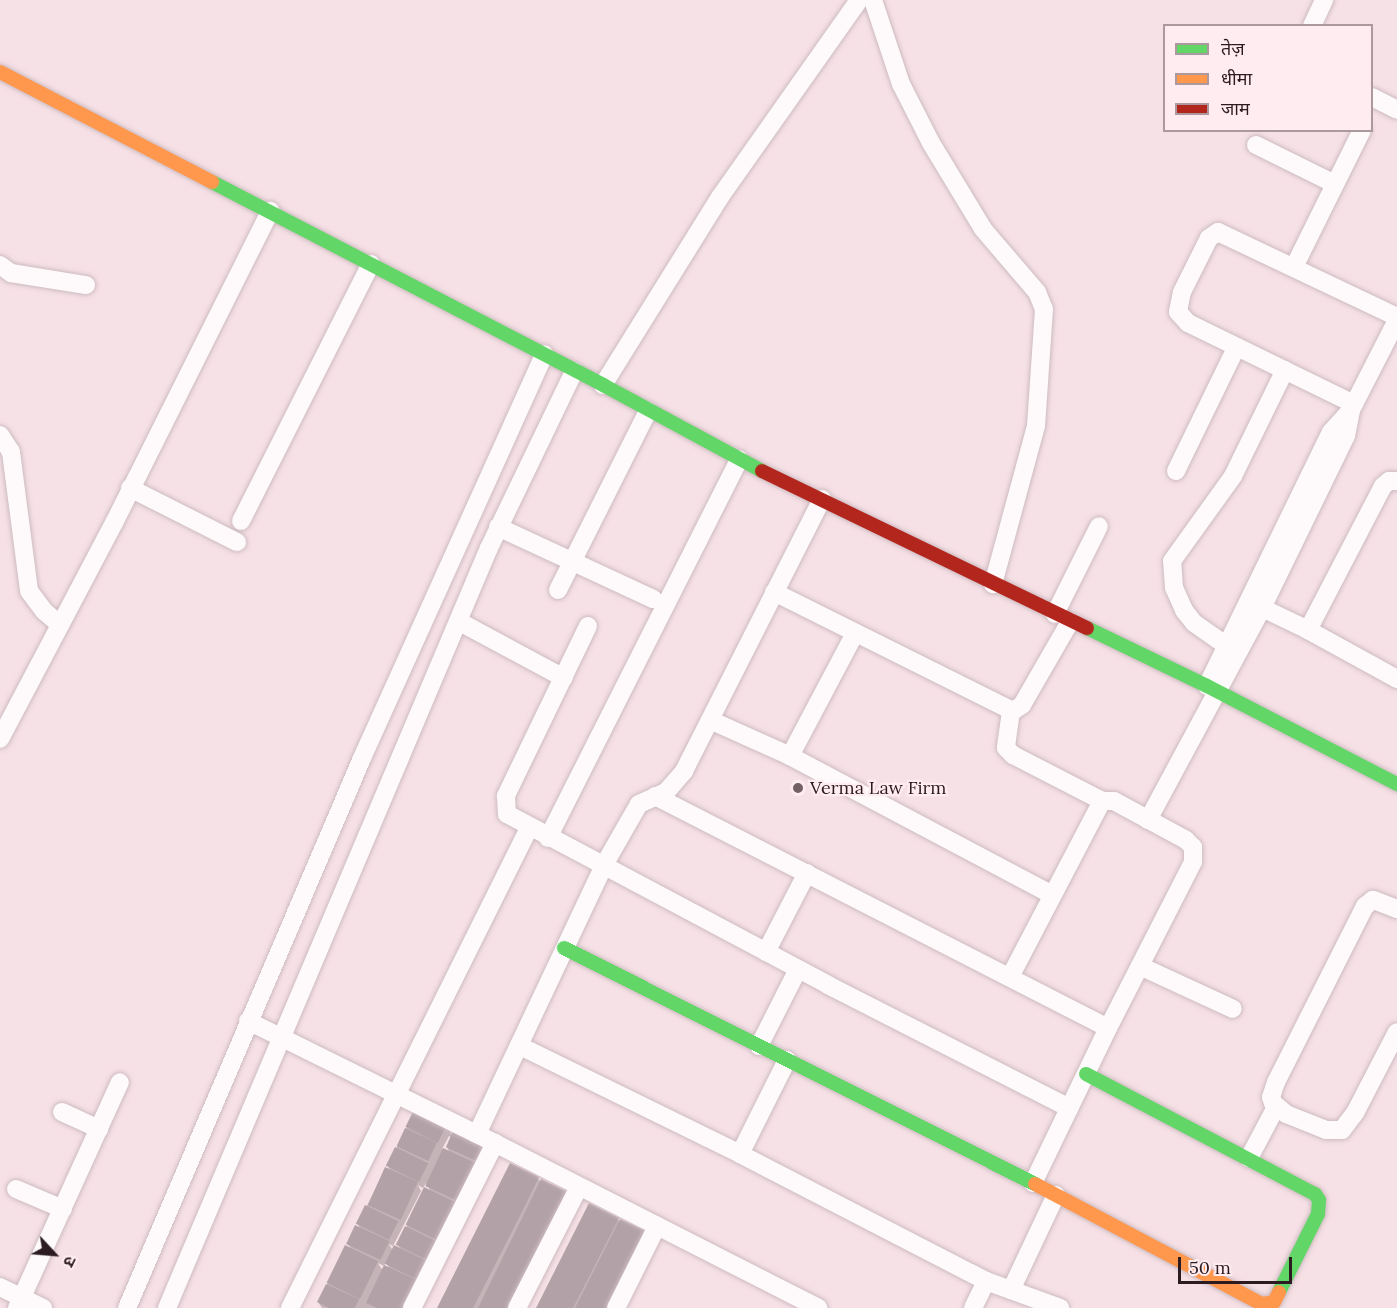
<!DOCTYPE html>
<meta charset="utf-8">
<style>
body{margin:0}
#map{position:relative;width:1397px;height:1308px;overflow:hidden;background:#f6e1e6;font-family:Lora,"Noto Sans Devanagari",serif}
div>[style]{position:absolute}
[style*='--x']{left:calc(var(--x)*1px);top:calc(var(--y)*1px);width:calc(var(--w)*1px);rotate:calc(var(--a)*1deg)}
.shadow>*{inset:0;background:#0003}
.building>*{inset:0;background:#b2a2a8;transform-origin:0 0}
.roads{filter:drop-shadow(0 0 2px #cdbbc0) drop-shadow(0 0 2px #cdbbc0)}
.street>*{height:18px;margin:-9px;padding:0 9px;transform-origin:9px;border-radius:9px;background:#fefafb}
.fast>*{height:14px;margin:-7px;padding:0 7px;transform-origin:7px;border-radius:7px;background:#63d668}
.slow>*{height:14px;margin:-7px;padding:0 7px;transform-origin:7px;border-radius:7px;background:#ff974d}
.jam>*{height:14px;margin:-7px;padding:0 7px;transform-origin:7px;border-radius:7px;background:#b3261e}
.dots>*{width:16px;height:16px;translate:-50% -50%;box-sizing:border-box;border:3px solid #ffecf0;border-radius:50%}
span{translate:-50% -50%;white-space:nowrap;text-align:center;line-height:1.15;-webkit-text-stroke:4.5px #ffecf0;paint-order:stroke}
.poi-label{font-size:18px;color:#2c1c21}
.left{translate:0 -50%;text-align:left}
.legend{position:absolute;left:1163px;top:24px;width:210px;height:108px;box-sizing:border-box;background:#ffecf0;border:2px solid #ab999d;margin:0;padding:8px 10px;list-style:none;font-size:18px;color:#2c1c21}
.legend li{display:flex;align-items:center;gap:12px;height:30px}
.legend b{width:30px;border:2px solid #ab999d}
.north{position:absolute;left:24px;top:1224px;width:60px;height:60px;-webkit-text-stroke:4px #ffecf0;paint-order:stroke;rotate:116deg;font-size:16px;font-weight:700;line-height:24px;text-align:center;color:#2c1c21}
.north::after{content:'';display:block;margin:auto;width:21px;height:27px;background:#2c1c21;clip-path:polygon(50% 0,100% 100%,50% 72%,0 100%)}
.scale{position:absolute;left:1178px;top:1257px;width:114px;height:27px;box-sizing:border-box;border:3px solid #2c1c21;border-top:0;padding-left:8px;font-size:18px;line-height:21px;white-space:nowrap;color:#2c1c21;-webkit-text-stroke:4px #ffecf0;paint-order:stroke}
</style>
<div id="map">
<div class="shadow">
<i style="clip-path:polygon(evenodd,415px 1110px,446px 1125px,452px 1135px,486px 1145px,411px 1308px,322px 1308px,318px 1302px,346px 1247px,352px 1250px,348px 1244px,361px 1230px,358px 1224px,385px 1169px,391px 1172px,388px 1166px,415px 1110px,449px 1136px,451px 1137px,447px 1147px,450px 1153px,442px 1149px,449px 1136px,415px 1110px,426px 1183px,431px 1192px,425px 1189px,398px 1245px,401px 1250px,393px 1251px,389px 1244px,393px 1246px,421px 1191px,418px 1185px,423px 1188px,426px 1183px,415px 1110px,386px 1262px,390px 1270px,383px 1271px,378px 1263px,384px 1266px,386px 1262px)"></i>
<i style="clip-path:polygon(538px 1178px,541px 1183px,520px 1308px,438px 1308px)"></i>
<i style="clip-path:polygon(618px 1219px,620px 1223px,619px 1308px,538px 1308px)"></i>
</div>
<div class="building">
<i style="left:415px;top:1108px;width:36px;height:21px;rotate:27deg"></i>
<i style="left:405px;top:1128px;width:35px;height:20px;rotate:25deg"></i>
<i style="left:454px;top:1129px;width:36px;height:20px;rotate:24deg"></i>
<i style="left:395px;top:1147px;width:37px;height:21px;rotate:26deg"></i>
<i style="left:443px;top:1148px;width:38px;height:42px;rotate:25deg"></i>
<i style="clip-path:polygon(510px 1163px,539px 1177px,524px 1208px,473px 1308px,437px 1308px)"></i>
<i style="left:385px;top:1167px;width:36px;height:42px;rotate:24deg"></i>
<i style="left:541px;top:1179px;width:32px;height:144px;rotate:26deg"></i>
<i style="left:424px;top:1187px;width:37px;height:42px;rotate:26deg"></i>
<i style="clip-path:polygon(589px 1203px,619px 1218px,588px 1279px,573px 1308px,536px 1308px)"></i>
<i style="left:365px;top:1205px;width:37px;height:21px;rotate:26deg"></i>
<i style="clip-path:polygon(620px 1219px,650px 1233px,612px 1308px,575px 1308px)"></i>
<i style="left:355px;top:1225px;width:38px;height:21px;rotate:25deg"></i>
<i style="left:405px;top:1226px;width:37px;height:21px;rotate:26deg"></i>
<i style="left:345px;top:1245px;width:37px;height:42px;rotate:26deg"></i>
<i style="left:394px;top:1245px;width:37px;height:21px;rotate:26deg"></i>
<i style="clip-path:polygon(384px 1265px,417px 1280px,403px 1308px,377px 1308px,366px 1303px)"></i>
<i style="clip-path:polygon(326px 1284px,359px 1299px,355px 1308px,329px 1308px,317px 1302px)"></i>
</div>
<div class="roads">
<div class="street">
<i style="--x:873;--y:0;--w:89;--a:71.6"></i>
<i style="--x:901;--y:84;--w:66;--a:63"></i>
<i style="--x:931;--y:143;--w:100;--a:58.8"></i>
<i style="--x:983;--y:229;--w:83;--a:49.4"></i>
<i style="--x:1037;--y:292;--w:18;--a:68"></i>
<i style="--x:1044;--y:309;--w:117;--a:93.9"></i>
<i style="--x:1036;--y:426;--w:164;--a:105.2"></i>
<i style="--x:1312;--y:26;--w:29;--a:-65"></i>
<i style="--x:1372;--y:97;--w:28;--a:27"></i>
<i style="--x:1256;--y:145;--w:88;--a:26.3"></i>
<i style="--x:0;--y:265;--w:14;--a:36"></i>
<i style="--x:11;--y:273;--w:76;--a:9.1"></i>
<i style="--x:1294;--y:267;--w:153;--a:-63.6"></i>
<i style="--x:603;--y:385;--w:221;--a:-58.1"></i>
<i style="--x:720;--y:197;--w:241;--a:-54.8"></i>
<i style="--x:1354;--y:404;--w:185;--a:-154"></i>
<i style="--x:1188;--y:323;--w:15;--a:-132"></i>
<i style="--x:1178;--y:312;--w:20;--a:-79"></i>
<i style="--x:1182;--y:292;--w:60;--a:-63.4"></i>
<i style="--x:1209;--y:238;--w:11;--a:-34"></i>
<i style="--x:1218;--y:232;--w:198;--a:25.4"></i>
<i style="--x:0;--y:435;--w:20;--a:57"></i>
<i style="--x:11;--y:452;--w:140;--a:82.6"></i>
<i style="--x:29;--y:591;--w:25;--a:53"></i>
<i style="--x:44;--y:611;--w:21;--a:41"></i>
<i style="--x:1176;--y:471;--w:137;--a:-64"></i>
<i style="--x:130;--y:488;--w:120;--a:26.8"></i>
<i style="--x:241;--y:521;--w:288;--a:-63.2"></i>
<i style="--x:498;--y:527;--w:171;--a:24.9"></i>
<i style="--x:558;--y:590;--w:200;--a:-63.3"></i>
<i style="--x:774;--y:592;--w:267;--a:26.5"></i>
<i style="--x:1013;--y:711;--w:11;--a:-34"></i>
<i style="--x:1022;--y:705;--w:96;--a:-60"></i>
<i style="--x:1252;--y:603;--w:62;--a:25.7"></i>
<i style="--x:1308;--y:630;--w:162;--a:-62.5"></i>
<i style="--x:1383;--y:486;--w:8;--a:-40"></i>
<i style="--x:1389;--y:481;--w:8;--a:0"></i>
<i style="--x:1055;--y:614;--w:98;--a:-63.4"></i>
<i style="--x:458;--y:621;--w:120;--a:28.3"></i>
<i style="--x:588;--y:626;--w:189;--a:115.8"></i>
<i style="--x:506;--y:796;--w:18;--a:87"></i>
<i style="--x:507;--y:814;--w:364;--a:28"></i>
<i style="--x:828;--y:985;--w:271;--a:27"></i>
<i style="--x:1308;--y:630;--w:102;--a:28.8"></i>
<i style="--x:1227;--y:646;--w:40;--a:-145.1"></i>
<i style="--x:1194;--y:623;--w:16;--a:-128"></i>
<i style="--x:1184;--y:610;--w:24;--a:-114"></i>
<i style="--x:1174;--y:588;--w:27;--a:-94"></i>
<i style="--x:1172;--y:561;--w:105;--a:-54.3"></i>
<i style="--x:1233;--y:476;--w:118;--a:-63.9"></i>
<i style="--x:1207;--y:686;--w:283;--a:-64"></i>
<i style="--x:1331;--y:432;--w:30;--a:-48"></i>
<i style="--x:1011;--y:711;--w:37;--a:98"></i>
<i style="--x:1006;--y:748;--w:10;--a:45"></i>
<i style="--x:1013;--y:755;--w:100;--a:27.3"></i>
<i style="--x:710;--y:720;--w:88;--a:24.2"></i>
<i style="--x:790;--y:756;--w:297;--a:27.9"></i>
<i style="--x:0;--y:739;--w:246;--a:-62.2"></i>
<i style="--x:115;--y:521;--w:347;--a:-63.4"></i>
<i style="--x:790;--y:756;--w:139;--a:-62.1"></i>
<i style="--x:655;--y:796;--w:509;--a:27.12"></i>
<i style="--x:1148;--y:820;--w:241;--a:-61.7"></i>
<i style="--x:1262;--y:608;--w:191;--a:-64"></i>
<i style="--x:1346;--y:436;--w:26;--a:-79"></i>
<i style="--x:1351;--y:410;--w:101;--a:-62.9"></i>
<i style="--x:548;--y:838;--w:424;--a:-63.2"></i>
<i style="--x:1397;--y:909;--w:26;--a:-159"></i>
<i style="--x:1373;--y:900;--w:10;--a:143"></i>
<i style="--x:1365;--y:906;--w:197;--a:116.8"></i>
<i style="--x:1276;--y:1082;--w:16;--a:108"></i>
<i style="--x:1271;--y:1097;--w:6;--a:72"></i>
<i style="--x:1273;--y:1103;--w:17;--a:40"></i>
<i style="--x:1286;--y:1114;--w:43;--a:21.8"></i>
<i style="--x:1326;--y:1130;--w:16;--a:0"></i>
<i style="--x:1342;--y:1130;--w:21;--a:-53"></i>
<i style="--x:1355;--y:1113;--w:91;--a:-62.6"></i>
<i style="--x:766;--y:952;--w:89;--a:-62.6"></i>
<i style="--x:1140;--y:966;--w:102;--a:24.8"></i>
<i style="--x:1010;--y:977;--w:199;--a:-62.4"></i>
<i style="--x:1102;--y:801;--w:12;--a:0"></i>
<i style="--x:1114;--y:801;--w:82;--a:28.4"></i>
<i style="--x:1186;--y:840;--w:10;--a:45"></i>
<i style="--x:1193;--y:847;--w:15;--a:90"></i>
<i style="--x:1193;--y:862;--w:186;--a:117.1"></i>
<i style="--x:1108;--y:1028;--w:172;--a:115.8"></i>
<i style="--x:248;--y:1021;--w:255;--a:26.3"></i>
<i style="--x:477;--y:1134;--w:383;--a:27"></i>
<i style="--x:520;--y:1046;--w:245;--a:26.1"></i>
<i style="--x:740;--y:1154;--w:277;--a:27.3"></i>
<i style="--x:986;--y:1281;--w:79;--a:20"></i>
<i style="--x:759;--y:1046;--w:86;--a:-63.1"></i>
<i style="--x:62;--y:1112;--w:41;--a:24.7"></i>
<i style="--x:477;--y:1134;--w:297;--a:-64.7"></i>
<i style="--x:604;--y:865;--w:70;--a:-60.2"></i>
<i style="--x:639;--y:804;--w:30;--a:-24"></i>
<i style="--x:666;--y:792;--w:28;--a:-49"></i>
<i style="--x:684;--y:771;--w:305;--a:-63.1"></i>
<i style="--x:740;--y:1154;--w:105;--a:-63.4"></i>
<i style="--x:1249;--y:1158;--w:58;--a:-62.1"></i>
<i style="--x:16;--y:1189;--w:51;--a:23.1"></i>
<i style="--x:0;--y:1287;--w:48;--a:26"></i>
<i style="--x:1011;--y:1290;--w:105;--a:-64.7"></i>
<i style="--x:17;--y:1308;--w:248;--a:-65.5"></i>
<i style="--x:127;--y:1308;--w:598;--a:-66.86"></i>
<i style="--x:362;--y:758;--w:443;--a:-65.7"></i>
<i style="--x:167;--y:1308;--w:825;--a:-67.04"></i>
<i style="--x:489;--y:548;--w:196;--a:-64.3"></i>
<i style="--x:290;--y:1308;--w:536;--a:-63.53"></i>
<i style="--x:412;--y:1308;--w:185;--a:-63.3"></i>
<i style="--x:517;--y:1308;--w:136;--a:-62.9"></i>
<i style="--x:616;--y:1308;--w:92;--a:-63.4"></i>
<i style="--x:973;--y:1308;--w:30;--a:-64"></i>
</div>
<div class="fast">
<i style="--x:212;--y:182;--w:441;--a:27.4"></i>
<i style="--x:603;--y:385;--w:181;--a:28.4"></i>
<i style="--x:1087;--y:628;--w:133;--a:25.8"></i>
<i style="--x:1207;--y:686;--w:214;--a:27.3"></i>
<i style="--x:564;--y:948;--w:527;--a:26.61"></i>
<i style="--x:1086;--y:1074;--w:259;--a:27.7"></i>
<i style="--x:1315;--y:1194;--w:7;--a:56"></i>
<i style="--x:1319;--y:1200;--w:14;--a:94"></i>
<i style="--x:1318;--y:1214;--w:87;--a:116.6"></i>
</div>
<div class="slow">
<i style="--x:0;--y:72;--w:239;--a:27.4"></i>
<i style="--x:1035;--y:1184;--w:257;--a:27.9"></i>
<i style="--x:1262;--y:1304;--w:12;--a:-9"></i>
<i style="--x:1274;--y:1302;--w:11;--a:-63"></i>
</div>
<div class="jam">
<i style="--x:762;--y:471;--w:361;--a:25.8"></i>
</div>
</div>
<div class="dots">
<i style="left:798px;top:788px;background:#736166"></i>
</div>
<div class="poi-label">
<span class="left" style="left:810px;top:788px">Verma Law Firm</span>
</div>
<ul class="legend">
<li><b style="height:8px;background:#63d668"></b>तेज़</li>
<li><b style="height:8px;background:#ff974d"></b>धीमा</li>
<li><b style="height:8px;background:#b3261e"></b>जाम</li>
</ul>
<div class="north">उ</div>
<div class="scale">50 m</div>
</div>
